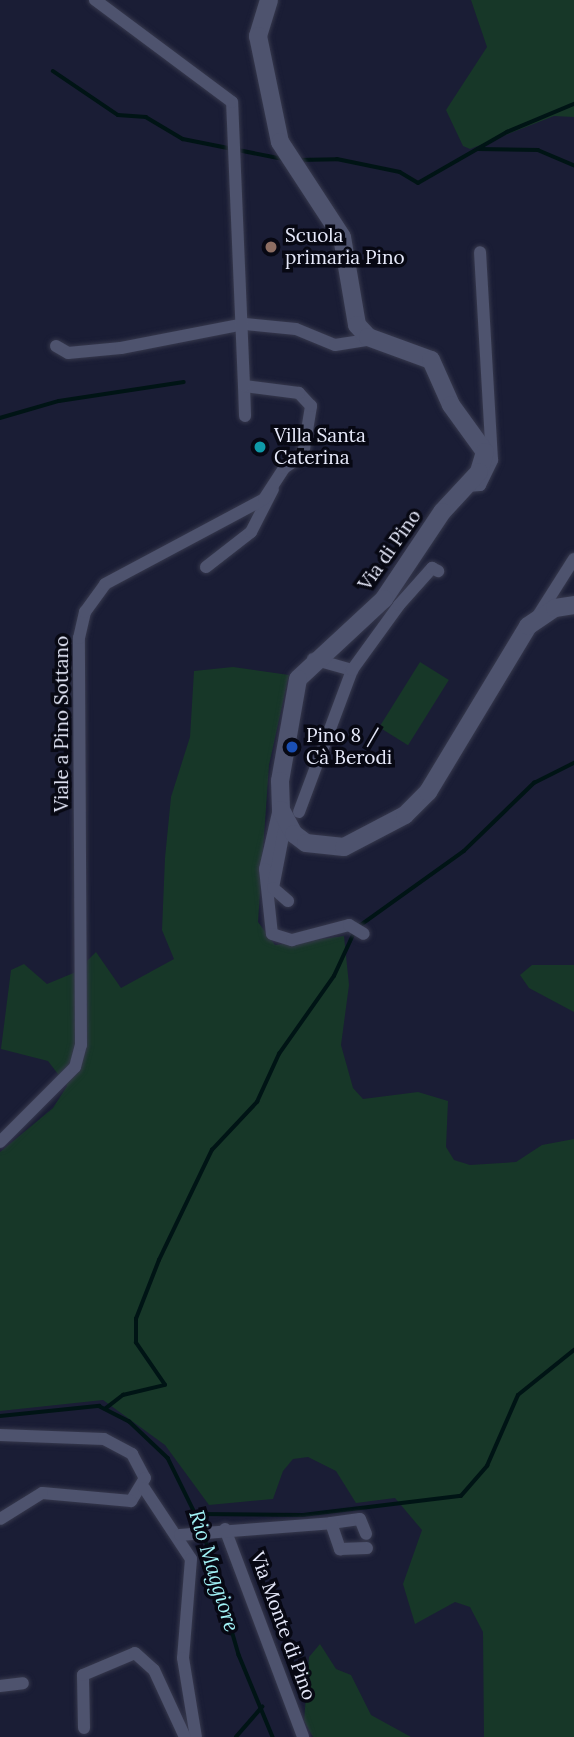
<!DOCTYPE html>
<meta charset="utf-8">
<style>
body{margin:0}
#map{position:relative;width:574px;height:1737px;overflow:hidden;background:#1a1d35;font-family:Lora,serif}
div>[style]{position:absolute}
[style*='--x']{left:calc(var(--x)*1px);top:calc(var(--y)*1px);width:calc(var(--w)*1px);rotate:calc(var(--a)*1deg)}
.green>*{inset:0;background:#173728;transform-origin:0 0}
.stream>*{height:3.5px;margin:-1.75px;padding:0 1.75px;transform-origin:1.75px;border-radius:1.75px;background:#001415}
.roads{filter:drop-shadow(0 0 2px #37394d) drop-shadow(0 0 2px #37394d)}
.street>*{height:12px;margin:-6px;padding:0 6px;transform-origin:6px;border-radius:6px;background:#4e536e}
.secondary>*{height:18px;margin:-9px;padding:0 9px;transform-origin:9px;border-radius:9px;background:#4e536e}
.dots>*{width:19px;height:19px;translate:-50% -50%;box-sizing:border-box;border:4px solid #070813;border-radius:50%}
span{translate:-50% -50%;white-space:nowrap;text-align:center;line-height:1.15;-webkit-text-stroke:7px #070813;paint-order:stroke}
.poi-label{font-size:19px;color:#e6e9fa}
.left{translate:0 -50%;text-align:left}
.street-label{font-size:19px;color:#e6e9fa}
.water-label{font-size:21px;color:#a1f2f6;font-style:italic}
</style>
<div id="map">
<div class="green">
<i style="clip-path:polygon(471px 0,574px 0,574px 117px,554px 116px,470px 149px,463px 146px,446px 110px,487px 47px)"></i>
<i style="left:420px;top:662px;width:34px;height:77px;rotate:32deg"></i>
<i style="clip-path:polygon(233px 667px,289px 675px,269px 765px,258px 922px,275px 945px,344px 936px,349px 985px,341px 1045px,353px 1088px,363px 1099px,418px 1092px,448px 1101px,446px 1147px,454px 1160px,470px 1165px,516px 1162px,542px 1145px,574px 1139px,574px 1737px,484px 1737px,483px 1632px,470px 1607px,455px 1602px,415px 1624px,403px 1584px,422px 1530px,395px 1498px,356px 1503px,336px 1471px,308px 1457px,293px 1459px,283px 1471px,273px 1499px,209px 1505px,165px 1445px,103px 1400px,0 1411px,0 1152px,53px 1108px,67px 1086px,48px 1061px,1px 1049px,11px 970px,24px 964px,47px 984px,76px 972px,96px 952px,121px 988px,174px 959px,162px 930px,165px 858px,171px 797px,190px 737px,194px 671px)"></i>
<i style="clip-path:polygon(532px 965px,574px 965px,574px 1012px,529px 988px,520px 975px)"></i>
<i style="clip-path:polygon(320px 1644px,336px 1669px,351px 1675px,371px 1715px,411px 1737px,313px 1737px,304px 1721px,309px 1657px)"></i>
</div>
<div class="stream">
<i style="--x:53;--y:71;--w:78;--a:34.1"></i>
<i style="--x:118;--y:115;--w:28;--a:4"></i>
<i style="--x:146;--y:117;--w:43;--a:30.7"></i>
<i style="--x:183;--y:139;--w:102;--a:11.3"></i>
<i style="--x:478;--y:149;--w:60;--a:1"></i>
<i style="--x:538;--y:150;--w:39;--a:23"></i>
<i style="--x:298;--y:160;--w:39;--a:-1"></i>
<i style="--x:337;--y:159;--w:64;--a:11.7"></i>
<i style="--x:400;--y:172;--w:21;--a:31"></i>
<i style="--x:418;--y:183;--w:103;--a:-29.8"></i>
<i style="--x:507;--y:132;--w:73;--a:-22.7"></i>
<i style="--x:0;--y:418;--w:61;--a:-16.1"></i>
<i style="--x:59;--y:401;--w:126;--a:-8.6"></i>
<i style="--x:358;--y:927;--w:130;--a:-35.6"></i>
<i style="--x:464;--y:851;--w:98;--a:-44.2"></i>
<i style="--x:534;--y:783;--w:45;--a:-26.6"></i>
<i style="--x:105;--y:1409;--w:23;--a:-38"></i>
<i style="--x:123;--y:1395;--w:43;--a:-13.4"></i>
<i style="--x:165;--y:1385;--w:51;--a:-124.6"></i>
<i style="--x:136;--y:1343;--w:24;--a:-90"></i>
<i style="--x:136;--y:1319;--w:63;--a:-68.7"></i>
<i style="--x:159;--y:1260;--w:122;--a:-64.3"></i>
<i style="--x:212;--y:1150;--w:66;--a:-46.8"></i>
<i style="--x:257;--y:1102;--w:53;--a:-65.4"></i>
<i style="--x:279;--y:1054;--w:95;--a:-54.8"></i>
<i style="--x:334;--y:976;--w:47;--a:-65.1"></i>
<i style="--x:0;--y:1416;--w:100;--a:-5.8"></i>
<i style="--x:99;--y:1406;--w:34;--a:27"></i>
<i style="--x:129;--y:1421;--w:54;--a:43.5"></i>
<i style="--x:168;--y:1458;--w:79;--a:63.8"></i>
<i style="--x:198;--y:1514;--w:105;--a:0.5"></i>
<i style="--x:303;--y:1515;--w:159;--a:-6.9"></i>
<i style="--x:461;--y:1496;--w:40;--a:-49"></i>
<i style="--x:487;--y:1466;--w:77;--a:-66.4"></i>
<i style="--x:518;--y:1395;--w:72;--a:-38.8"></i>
<i style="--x:205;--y:1537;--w:123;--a:73.9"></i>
<i style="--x:239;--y:1655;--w:89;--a:67.5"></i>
<i style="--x:236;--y:1737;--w:40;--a:-49"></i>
</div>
<div class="roads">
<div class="street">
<i style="--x:56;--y:346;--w:14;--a:30"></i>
<i style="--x:68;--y:353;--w:53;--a:-5.4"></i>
<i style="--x:121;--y:348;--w:126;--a:-11"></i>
<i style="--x:245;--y:324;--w:51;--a:5.6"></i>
<i style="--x:296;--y:329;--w:42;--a:22.3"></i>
<i style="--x:335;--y:345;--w:38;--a:-9"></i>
<i style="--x:244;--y:386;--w:30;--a:88"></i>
<i style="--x:467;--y:486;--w:13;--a:-4"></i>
<i style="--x:480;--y:485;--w:28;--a:-64"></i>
<i style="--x:492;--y:460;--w:208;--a:-93.3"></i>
<i style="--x:206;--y:567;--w:57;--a:-37.9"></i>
<i style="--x:251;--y:532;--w:48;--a:-62.9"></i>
<i style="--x:536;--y:619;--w:71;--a:-57.7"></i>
<i style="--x:313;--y:659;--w:41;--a:15.8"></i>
<i style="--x:280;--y:804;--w:67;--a:103"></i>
<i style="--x:265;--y:869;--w:65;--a:83.9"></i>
<i style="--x:272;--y:934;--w:21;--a:17"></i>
<i style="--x:292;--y:940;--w:59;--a:-14.7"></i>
<i style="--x:349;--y:925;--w:17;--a:31"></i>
<i style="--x:299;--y:812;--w:152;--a:-69.5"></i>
<i style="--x:352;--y:670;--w:80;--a:-54.1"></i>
<i style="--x:399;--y:605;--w:50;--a:-48.3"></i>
<i style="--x:432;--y:568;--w:7;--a:27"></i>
<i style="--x:286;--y:821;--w:68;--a:101"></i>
<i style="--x:273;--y:888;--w:20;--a:41"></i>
<i style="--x:0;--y:1142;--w:106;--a:-45"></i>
<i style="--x:75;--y:1067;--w:23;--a:-75"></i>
<i style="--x:81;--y:1045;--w:407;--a:-90.3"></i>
<i style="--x:79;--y:638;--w:27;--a:-77"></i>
<i style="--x:85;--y:612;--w:34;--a:-54"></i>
<i style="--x:105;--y:584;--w:180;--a:-28.1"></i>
<i style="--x:264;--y:499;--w:37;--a:-57"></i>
<i style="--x:284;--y:468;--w:23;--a:-34"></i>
<i style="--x:303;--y:455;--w:50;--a:-80.7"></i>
<i style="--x:311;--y:406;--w:18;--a:-133"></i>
<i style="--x:299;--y:393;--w:55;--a:-172.7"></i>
<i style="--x:244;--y:386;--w:284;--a:-92.4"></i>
<i style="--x:232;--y:102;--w:171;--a:-143.3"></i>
<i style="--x:0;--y:1435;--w:104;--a:2.2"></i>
<i style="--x:104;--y:1439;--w:32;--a:28"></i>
<i style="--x:132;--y:1454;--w:27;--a:62"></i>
<i style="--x:145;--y:1478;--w:27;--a:121"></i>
<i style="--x:131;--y:1501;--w:89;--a:-174.9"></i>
<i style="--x:42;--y:1493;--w:49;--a:148.2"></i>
<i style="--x:144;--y:1488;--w:85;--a:56.5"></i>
<i style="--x:191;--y:1559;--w:99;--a:94.6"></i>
<i style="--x:183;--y:1658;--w:80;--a:80.7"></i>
<i style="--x:331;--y:1523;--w:29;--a:-8"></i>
<i style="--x:360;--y:1519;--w:16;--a:68"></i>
<i style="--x:225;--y:1529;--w:222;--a:69.4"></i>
<i style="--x:180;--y:1535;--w:151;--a:-4.5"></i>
<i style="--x:331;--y:1523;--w:28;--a:71"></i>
<i style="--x:340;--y:1549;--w:27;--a:-2"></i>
<i style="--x:0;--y:1686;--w:23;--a:-7"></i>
<i style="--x:84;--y:1728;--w:53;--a:-91.1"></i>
<i style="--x:83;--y:1675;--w:56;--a:-22.9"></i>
<i style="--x:135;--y:1653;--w:25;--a:42"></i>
<i style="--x:154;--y:1670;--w:74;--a:65.2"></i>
</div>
<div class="secondary">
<i style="--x:269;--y:0;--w:38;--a:107"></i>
<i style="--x:258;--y:36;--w:108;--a:78.3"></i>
<i style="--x:280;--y:142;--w:113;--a:56.9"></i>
<i style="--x:342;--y:237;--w:89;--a:80.3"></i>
<i style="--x:357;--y:325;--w:16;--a:47"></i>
<i style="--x:368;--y:337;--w:67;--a:20.1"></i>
<i style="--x:431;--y:360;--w:49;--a:66"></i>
<i style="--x:451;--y:405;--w:58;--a:54.1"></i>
<i style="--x:485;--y:452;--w:21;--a:107"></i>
<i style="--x:479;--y:472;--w:54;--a:132.8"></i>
<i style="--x:442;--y:512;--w:105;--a:123.7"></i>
<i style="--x:384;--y:599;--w:117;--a:137.1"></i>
<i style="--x:298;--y:679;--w:104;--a:100"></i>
<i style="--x:280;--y:781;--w:29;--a:88"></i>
<i style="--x:281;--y:810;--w:27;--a:62"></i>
<i style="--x:294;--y:834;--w:15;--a:37"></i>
<i style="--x:306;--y:843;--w:38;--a:6"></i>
<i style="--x:344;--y:847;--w:69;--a:-27.7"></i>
<i style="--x:405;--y:815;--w:33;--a:-45"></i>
<i style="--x:428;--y:792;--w:194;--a:-58.9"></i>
<i style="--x:528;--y:626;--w:32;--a:-34"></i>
<i style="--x:555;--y:608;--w:19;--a:-9"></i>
</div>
</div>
<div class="dots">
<i style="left:271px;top:247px;background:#8d6e63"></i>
<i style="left:260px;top:447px;background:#0f9aa8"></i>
<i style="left:292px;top:747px;background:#1a4fb4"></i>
</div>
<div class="poi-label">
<span class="left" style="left:285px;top:247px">Scuola<br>primaria Pino</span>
<span class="left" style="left:274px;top:447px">Villa Santa<br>Caterina</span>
<span class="left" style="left:306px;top:747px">Pino 8 /<br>Cà Berodi</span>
</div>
<div class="street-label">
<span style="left:390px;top:550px;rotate:-55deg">Via di Pino</span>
<span style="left:62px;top:724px;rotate:-90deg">Viale a Pino Sottano</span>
<span style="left:283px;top:1626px;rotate:70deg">Via Monte di Pino</span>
</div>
<div class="water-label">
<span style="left:214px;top:1571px;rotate:73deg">Rio Maggiore</span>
</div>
</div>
